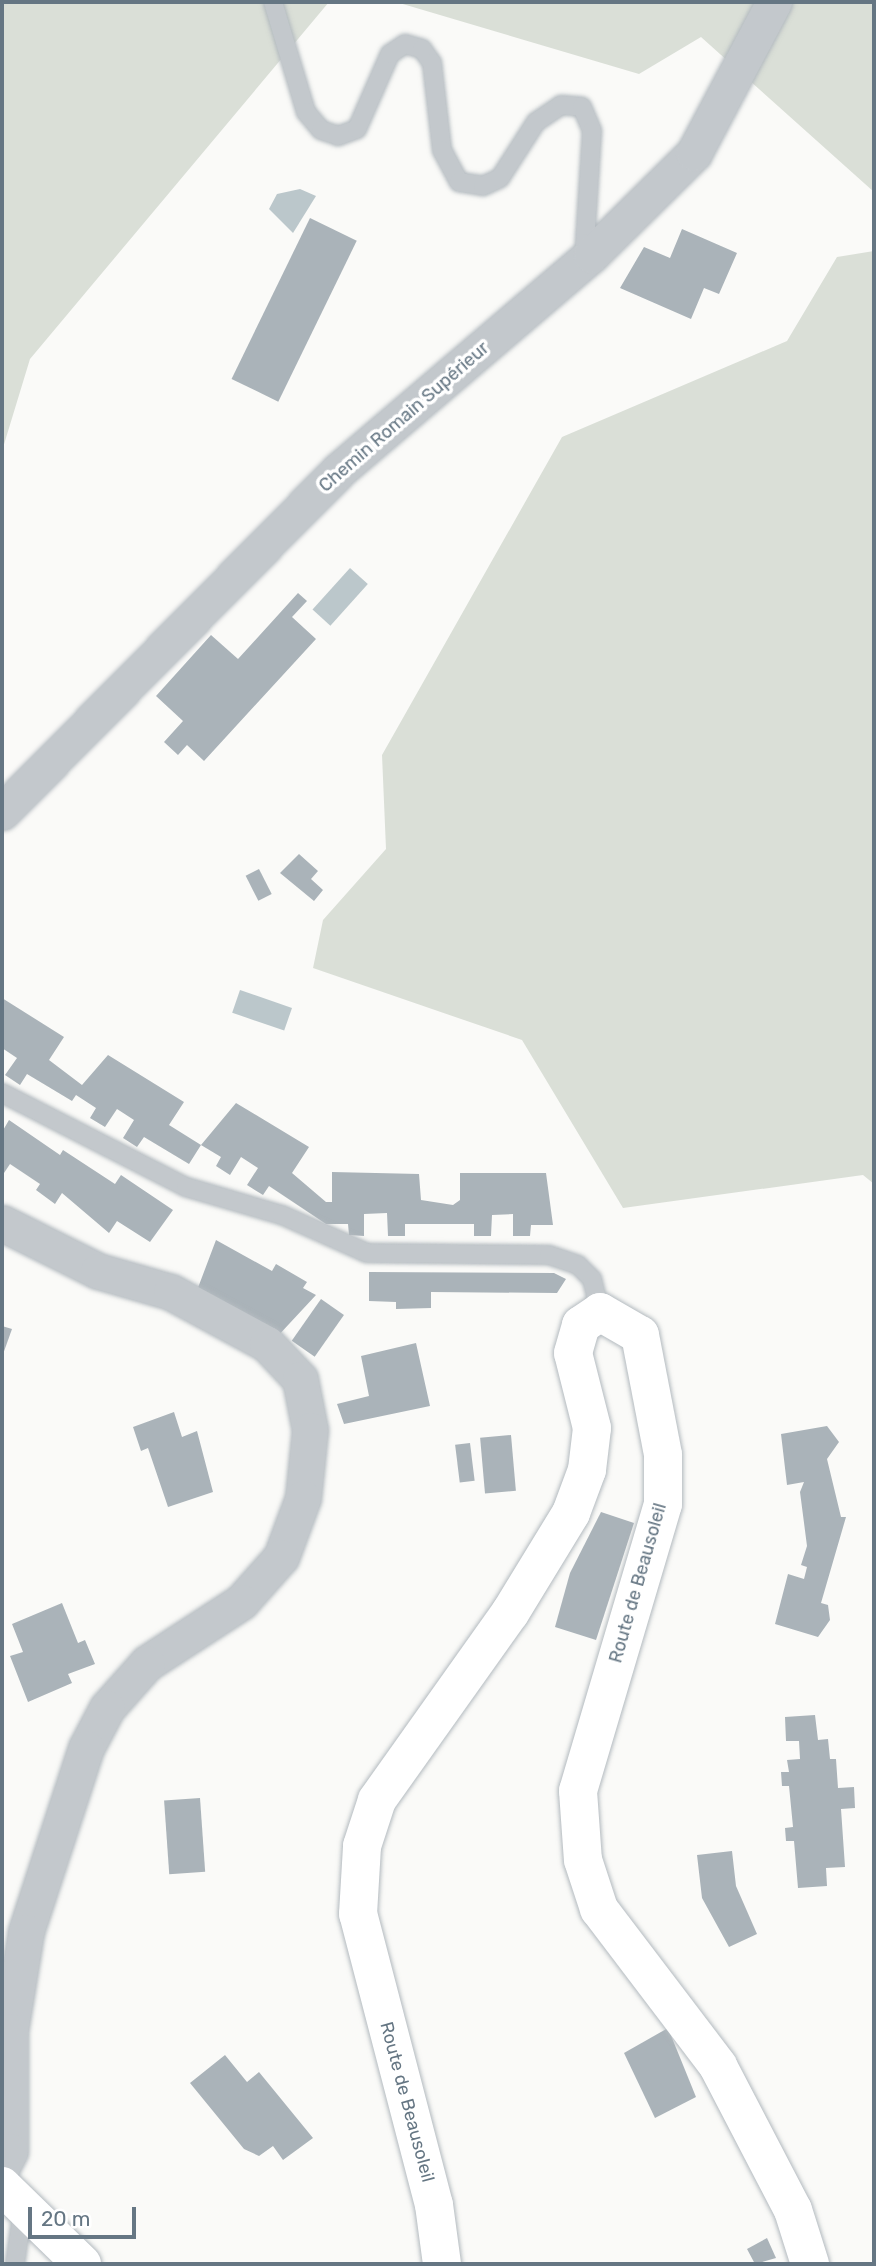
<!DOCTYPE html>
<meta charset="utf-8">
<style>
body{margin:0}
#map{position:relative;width:876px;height:2266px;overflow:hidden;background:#fafaf8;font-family:Rubik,sans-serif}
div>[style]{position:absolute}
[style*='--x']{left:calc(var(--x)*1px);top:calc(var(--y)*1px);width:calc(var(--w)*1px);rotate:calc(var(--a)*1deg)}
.green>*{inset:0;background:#dadfd7}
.water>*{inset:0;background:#bbc7cb;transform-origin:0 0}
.building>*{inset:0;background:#aab3b9;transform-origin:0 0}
.roads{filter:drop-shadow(0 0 2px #b3babf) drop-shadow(0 0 2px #b3babf)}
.lane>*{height:18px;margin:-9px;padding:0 9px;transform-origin:9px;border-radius:9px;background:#c3c8cc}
.street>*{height:35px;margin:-17.5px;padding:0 17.5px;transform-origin:17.5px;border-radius:17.5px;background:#c3c8cc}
.secondary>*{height:38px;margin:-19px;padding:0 19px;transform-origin:19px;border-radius:19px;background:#fff}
span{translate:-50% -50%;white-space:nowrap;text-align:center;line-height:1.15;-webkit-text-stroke:7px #fff;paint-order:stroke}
.street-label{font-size:18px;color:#657683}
.frame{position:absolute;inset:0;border:4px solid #657683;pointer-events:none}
.scale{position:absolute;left:28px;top:2207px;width:108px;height:32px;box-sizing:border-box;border:4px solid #657683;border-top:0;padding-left:9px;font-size:21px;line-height:24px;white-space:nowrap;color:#657683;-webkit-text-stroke:5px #fff;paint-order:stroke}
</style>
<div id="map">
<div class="green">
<i style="clip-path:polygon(2px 2px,329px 2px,30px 359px,2px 451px)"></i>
<i style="clip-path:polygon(396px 2px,874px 2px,874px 192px,701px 37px,639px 74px)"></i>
<i style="clip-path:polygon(874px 251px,874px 1184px,863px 1175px,623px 1208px,522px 1040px,313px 968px,323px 920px,386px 849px,382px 755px,562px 437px,787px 341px,837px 257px)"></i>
</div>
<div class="water">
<i style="clip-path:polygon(300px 189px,316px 196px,293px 233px,269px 209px,277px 194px)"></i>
<i style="left:350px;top:568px;width:24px;height:56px;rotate:42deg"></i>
<i style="left:240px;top:990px;width:55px;height:24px;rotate:19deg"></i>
</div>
<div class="building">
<i style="left:310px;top:218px;width:52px;height:179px;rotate:26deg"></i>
<i style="clip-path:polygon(682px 229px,737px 253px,719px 294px,704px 288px,691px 319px,620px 288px,644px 247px,670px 258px)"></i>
<i style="clip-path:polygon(298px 593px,307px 601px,292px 617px,316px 639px,204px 761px,187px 745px,178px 755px,164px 742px,183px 721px,156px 696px,211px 635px,238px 659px)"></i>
<i style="clip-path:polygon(299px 854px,318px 871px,311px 879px,323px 890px,314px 901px,280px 873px)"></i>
<i style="left:259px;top:869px;width:28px;height:15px;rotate:63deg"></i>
<i style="clip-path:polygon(2px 998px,64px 1037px,49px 1060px,82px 1085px,108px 1055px,184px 1102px,169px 1125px,201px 1145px,189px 1164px,144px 1137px,137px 1147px,123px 1138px,134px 1120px,117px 1109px,105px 1127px,90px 1118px,96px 1108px,76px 1095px,72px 1101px,27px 1074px,20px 1085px,5px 1075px,17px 1058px,2px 1048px)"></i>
<i style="clip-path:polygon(236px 1103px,309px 1147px,292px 1173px,326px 1202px,332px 1202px,332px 1172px,419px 1174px,421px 1200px,453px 1205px,460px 1200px,460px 1173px,546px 1173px,553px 1225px,531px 1225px,530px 1236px,513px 1236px,513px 1214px,492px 1215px,491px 1236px,474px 1236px,474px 1224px,405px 1224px,405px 1236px,388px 1236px,387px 1213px,364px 1214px,364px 1236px,349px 1235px,348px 1224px,326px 1224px,269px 1186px,263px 1195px,247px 1185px,258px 1168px,241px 1157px,230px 1175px,216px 1166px,221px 1157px,201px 1145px)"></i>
<i style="clip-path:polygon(9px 1120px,60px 1155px,63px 1150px,115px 1184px,121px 1175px,173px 1210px,150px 1242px,117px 1221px,109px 1233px,62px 1193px,55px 1204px,36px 1190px,40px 1184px,10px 1164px,2px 1176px,2px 1132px)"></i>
<i style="clip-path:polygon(216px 1240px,272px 1271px,276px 1264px,307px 1282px,303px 1288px,316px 1295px,276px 1338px,196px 1293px)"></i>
<i style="clip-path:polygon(369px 1272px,554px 1273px,566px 1279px,557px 1293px,431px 1292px,431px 1308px,396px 1309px,396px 1302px,369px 1301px)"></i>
<i style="left:321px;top:1299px;width:28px;height:51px;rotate:35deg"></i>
<i style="clip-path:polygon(2px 1326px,12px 1329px,2px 1357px)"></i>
<i style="clip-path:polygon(416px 1343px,430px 1406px,344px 1424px,337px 1404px,369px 1396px,361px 1356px)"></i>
<i style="clip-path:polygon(174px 1412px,182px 1437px,197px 1431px,213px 1492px,168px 1507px,148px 1448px,141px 1451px,133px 1427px)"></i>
<i style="clip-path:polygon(827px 1426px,839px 1442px,827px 1459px,841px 1517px,846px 1517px,821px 1603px,828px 1605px,830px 1620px,818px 1637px,775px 1624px,788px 1574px,804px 1579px,807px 1567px,801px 1565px,807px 1546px,800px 1492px,804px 1482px,787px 1485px,781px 1434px)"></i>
<i style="left:511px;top:1435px;width:56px;height:31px;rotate:85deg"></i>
<i style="left:470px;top:1443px;width:38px;height:15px;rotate:83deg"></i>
<i style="clip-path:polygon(601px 1512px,634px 1523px,596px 1640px,555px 1627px,570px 1573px)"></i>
<i style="clip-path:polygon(62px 1603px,78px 1643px,85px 1640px,95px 1664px,68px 1674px,72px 1683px,28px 1702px,10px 1656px,23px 1652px,12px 1624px)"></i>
<i style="clip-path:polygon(815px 1715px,818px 1740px,828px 1739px,830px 1759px,836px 1759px,838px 1788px,854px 1787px,855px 1808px,841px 1809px,845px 1867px,826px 1868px,827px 1886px,798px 1888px,794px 1841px,786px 1841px,785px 1828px,793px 1827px,789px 1786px,782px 1786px,781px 1772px,789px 1772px,787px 1760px,800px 1759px,799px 1741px,786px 1741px,785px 1717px)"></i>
<i style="left:200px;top:1798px;width:74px;height:36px;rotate:86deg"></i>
<i style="clip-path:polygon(732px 1851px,736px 1886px,757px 1934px,729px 1947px,702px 1898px,697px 1855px)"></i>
<i style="clip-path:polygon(668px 2028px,696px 2097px,655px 2118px,624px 2053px)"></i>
<i style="clip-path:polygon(225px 2055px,247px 2082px,259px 2072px,313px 2138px,283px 2160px,273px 2146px,259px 2156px,244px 2149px,190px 2083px)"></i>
<i style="clip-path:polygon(767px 2238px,776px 2258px,755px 2264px,747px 2249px)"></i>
</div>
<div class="roads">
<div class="lane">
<i style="--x:273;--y:2;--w:115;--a:73.3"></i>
<i style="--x:306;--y:112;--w:23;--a:50"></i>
<i style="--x:321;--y:130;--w:18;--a:19"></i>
<i style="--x:338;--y:136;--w:20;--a:-20"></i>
<i style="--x:357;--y:129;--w:82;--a:-66.3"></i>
<i style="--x:390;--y:54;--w:18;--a:-34"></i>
<i style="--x:405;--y:44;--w:18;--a:16"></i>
<i style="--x:422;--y:49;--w:17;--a:54"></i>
<i style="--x:432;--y:63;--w:88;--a:83.4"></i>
<i style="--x:442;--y:150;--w:36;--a:62"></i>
<i style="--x:459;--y:182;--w:24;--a:9"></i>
<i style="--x:483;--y:186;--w:19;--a:-25"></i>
<i style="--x:500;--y:178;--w:67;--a:-57.3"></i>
<i style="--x:536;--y:122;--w:30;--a:-34"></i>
<i style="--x:561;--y:105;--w:21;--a:5"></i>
<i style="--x:582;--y:107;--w:26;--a:67"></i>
<i style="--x:592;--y:131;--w:112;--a:93.6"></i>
<i style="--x:585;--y:243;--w:13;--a:63"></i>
<i style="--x:2;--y:1093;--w:207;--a:27.1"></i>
<i style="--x:186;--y:1187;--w:100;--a:16.3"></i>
<i style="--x:282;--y:1215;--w:93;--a:24.1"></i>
<i style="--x:367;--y:1253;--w:182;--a:0.6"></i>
<i style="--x:549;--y:1255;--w:31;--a:19"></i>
<i style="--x:578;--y:1265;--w:20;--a:45"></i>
<i style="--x:592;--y:1279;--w:34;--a:76"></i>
<i style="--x:15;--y:2264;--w:57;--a:-81.9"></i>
</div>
<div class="street">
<i style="--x:2;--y:812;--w:479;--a:-45.4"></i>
<i style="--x:338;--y:471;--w:333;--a:-40.5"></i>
<i style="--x:591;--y:255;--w:145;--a:-44.7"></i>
<i style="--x:694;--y:153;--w:171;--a:-62.1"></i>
<i style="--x:2;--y:1223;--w:107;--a:26.6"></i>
<i style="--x:98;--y:1271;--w:76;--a:16"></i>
<i style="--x:171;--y:1292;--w:109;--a:28.4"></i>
<i style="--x:267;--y:1344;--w:48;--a:46.7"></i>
<i style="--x:300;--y:1379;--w:52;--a:78.9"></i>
<i style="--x:310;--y:1430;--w:68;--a:95.9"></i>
<i style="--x:303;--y:1498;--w:63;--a:110.4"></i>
<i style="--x:281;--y:1557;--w:60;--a:131.6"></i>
<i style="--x:241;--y:1602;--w:112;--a:147"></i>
<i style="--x:147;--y:1663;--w:60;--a:131.6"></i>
<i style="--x:107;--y:1708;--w:45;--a:117.7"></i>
<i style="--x:86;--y:1748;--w:194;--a:108.1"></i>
<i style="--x:26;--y:1932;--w:100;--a:99.2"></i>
<i style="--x:10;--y:2031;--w:120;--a:90"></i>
<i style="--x:10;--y:2151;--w:18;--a:117"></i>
</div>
<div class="secondary">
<i style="--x:2;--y:2186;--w:112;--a:44.3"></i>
<i style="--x:442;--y:2264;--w:60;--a:-97.7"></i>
<i style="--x:434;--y:2205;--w:301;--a:-104.6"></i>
<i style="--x:358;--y:1914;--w:68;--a:-86.6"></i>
<i style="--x:362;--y:1846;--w:48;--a:-71.9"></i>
<i style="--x:377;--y:1800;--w:229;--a:-54.6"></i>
<i style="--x:510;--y:1613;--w:117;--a:-58.6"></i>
<i style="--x:571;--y:1513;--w:46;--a:-69.6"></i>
<i style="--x:587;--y:1470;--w:42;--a:-83.2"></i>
<i style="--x:592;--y:1428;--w:77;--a:-104.2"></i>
<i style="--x:573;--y:1353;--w:29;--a:-74"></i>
<i style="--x:581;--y:1325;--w:23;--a:-34"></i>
<i style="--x:600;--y:1312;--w:46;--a:29.9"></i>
<i style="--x:640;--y:1335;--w:122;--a:79.1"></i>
<i style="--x:663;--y:1455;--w:49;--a:90"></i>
<i style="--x:663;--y:1504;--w:299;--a:106.5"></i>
<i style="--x:578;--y:1791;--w:69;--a:85.9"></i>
<i style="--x:583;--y:1860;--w:52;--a:71.9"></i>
<i style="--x:599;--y:1909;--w:197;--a:52.8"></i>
<i style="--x:718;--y:2066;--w:162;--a:62.5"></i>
<i style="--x:793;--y:2210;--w:57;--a:72.5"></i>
</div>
</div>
<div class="street-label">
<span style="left:404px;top:417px;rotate:-41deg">Chemin Romain Supérieur</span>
<span style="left:638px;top:1583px;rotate:-74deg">Route de Beausoleil</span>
<span style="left:407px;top:2102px;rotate:75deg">Route de Beausoleil</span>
</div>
<div class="frame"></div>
<div class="scale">20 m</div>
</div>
